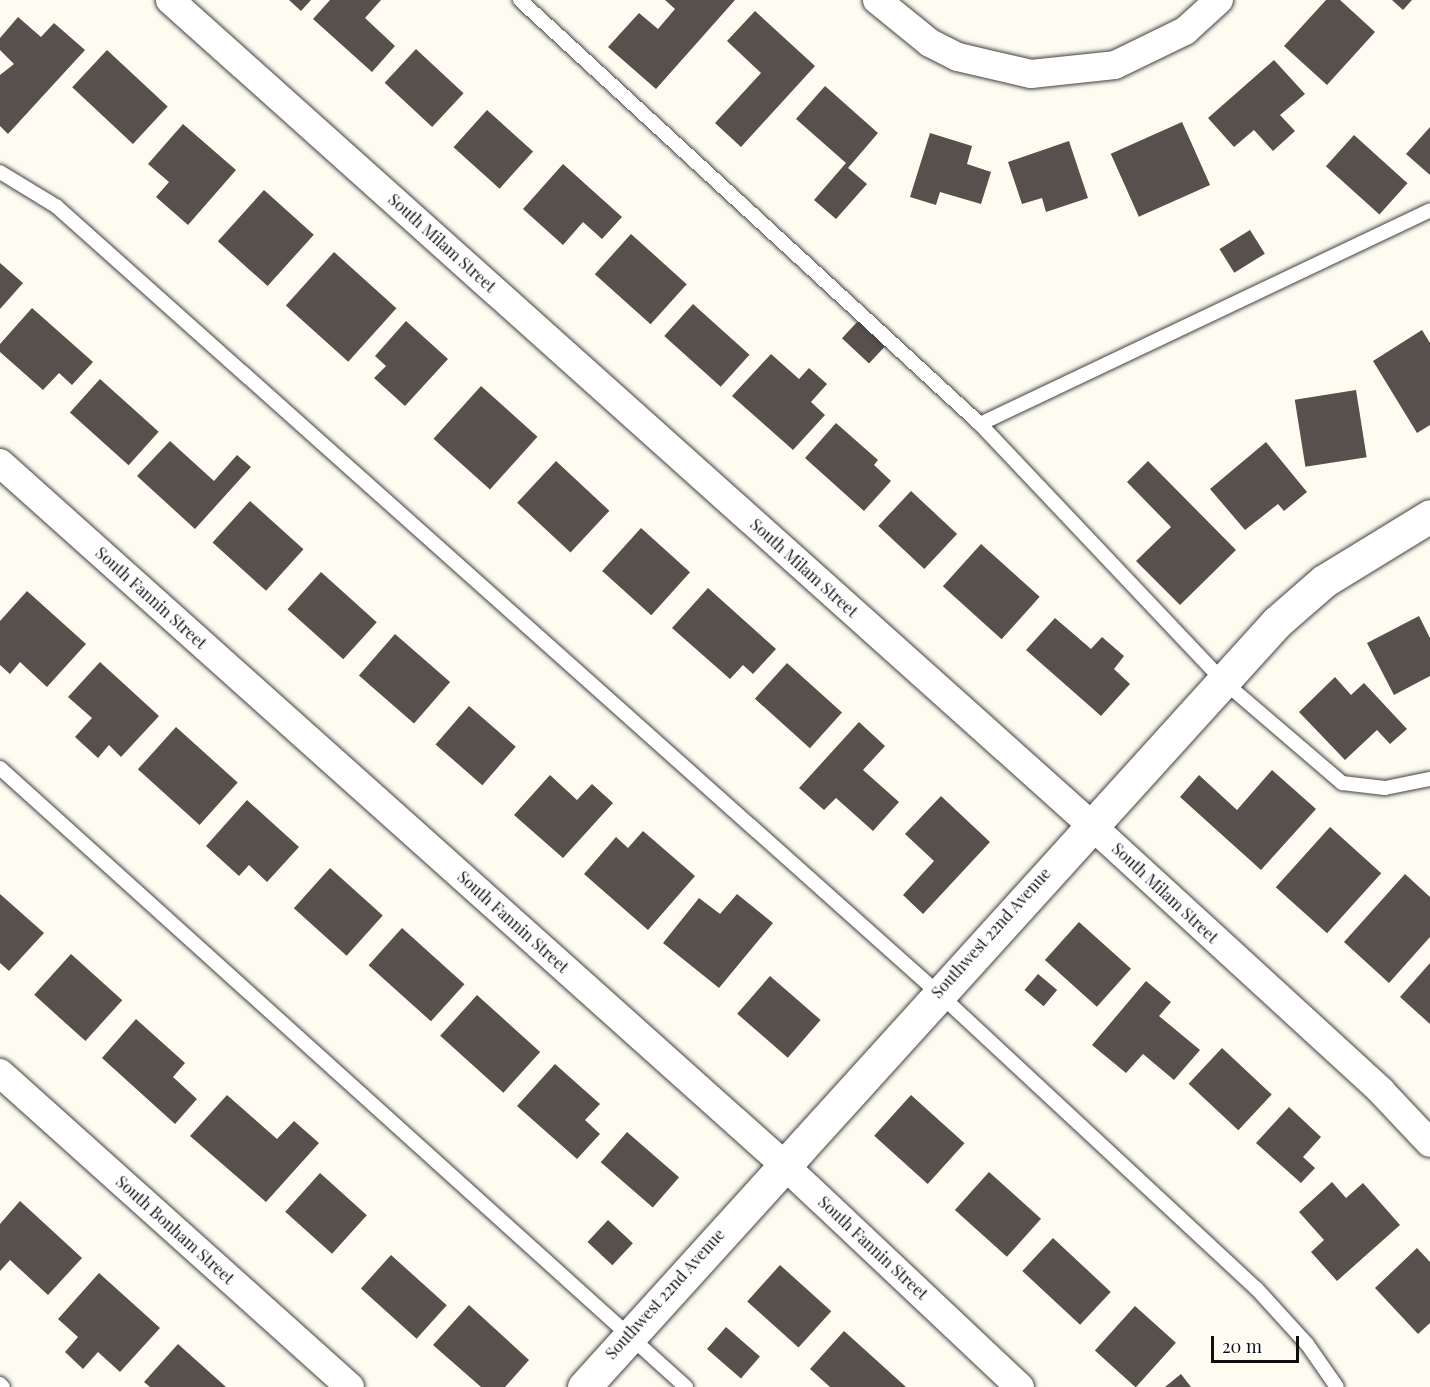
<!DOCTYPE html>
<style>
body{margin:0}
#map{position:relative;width:1430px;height:1387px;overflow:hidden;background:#fefcf1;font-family:"Playfair Display",serif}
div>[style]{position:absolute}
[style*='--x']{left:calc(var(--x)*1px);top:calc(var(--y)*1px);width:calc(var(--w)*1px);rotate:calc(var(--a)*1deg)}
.building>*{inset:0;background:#57504c;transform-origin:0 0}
.roads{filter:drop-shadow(0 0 2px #424242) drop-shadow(0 0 2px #424242)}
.service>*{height:14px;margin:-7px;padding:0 7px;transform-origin:7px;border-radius:7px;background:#fff}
.minor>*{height:28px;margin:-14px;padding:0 14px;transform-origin:14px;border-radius:14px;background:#fff}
.tertiary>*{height:33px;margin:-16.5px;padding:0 16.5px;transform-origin:16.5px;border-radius:16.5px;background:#fff}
span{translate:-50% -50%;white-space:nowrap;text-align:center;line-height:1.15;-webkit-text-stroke:6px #fff;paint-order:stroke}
.street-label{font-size:16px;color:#0f0f0f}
.scale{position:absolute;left:1211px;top:1336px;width:88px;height:27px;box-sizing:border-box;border:3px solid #0f0f0f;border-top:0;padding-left:8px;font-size:18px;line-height:21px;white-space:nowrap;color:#0f0f0f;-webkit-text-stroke:4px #fff;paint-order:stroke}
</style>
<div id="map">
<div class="building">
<i style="clip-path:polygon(289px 0,311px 0,301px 11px)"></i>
<i style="clip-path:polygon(330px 0,381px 0,365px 18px,395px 46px,372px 72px,313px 19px)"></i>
<i style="clip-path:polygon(665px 0,735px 0,656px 89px,608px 47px,639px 13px,658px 29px,675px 9px)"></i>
<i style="clip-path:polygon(1326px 0,1340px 0,1375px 32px,1327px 85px,1284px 46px)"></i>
<i style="clip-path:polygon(1392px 0,1412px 0,1403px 10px)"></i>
<i style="clip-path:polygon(755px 11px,815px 66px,741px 147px,715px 123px,761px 73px,727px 41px)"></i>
<i style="clip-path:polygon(18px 17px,41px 37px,54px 23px,85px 50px,8px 134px,0 126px,0 75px,14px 64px,0 50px,0 38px)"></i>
<i style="left:416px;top:49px;width:65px;height:46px;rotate:43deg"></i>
<i style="left:107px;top:50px;width:83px;height:51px;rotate:43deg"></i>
<i style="clip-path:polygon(1274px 60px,1305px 94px,1280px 115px,1295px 131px,1273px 151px,1254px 130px,1234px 147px,1208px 118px)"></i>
<i style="clip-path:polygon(825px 86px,878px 133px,848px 168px,867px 184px,836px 219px,814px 200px,846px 163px,796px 119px)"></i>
<i style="left:487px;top:110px;width:62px;height:50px;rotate:42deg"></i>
<i style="left:1182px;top:122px;width:69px;height:78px;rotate:66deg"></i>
<i style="clip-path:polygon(183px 124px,236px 170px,188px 225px,156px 197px,169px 182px,148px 164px)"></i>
<i style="clip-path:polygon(1430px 127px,1430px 175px,1406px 154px)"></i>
<i style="clip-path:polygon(930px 133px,972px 146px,967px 164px,991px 172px,981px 204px,940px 192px,936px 205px,910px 197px)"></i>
<i style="left:1354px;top:135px;width:72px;height:42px;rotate:42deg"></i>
<i style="clip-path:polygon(1069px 141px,1088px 198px,1046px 212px,1042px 198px,1022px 204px,1008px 162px)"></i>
<i style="clip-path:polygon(563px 164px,622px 217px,602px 239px,583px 222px,563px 245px,523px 209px)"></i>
<i style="left:264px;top:190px;width:67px;height:69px;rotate:42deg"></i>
<i style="left:1250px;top:230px;width:28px;height:36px;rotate:58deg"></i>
<i style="left:631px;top:234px;width:75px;height:54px;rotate:42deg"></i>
<i style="left:334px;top:252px;width:84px;height:72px;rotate:42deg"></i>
<i style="clip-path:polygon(0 263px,23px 283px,0 309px)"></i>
<i style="left:693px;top:304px;width:76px;height:43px;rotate:42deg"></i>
<i style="clip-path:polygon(32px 308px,93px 362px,72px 385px,59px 373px,43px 390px,0 352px,0 344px)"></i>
<i style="left:859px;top:320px;width:37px;height:25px;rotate:43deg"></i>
<i style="clip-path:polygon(406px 321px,448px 359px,405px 406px,374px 378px,386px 366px,375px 356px)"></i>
<i style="clip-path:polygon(1422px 330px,1430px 343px,1430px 425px,1417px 433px,1373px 361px)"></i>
<i style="clip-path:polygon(771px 354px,799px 379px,809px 368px,827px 384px,811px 402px,825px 415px,793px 450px,732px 396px)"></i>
<i style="left:100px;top:379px;width:79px;height:45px;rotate:42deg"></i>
<i style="left:481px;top:386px;width:76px;height:71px;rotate:42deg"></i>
<i style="left:1356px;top:390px;width:68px;height:62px;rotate:81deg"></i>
<i style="clip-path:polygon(836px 423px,878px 460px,874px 465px,891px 481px,864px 511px,805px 458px)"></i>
<i style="clip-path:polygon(170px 441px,214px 481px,237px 455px,251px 467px,195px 529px,137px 476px)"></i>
<i style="clip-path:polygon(1266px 442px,1307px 492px,1284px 511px,1278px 504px,1245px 530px,1210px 489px)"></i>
<i style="left:556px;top:461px;width:73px;height:57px;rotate:43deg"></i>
<i style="clip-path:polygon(1148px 461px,1236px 550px,1180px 605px,1136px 561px,1171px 527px,1127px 482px)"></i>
<i style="left:911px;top:491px;width:63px;height:48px;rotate:43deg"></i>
<i style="left:250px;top:501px;width:72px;height:56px;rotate:42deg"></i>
<i style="left:641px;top:528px;width:66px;height:58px;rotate:42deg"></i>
<i style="left:981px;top:544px;width:79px;height:57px;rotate:42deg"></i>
<i style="left:321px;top:572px;width:75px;height:50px;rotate:42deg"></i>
<i style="clip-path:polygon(708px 588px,776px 649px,753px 674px,743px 665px,730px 679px,672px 628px)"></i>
<i style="clip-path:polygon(27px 591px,86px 644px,47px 687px,20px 662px,10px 674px,0 665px,0 621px)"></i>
<i style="clip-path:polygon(1419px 616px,1430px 638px,1430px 676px,1394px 695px,1367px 643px)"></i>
<i style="clip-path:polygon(1055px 618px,1091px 649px,1102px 637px,1124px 656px,1114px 669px,1130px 684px,1101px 716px,1026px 650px)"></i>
<i style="left:395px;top:634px;width:73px;height:55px;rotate:41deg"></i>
<i style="clip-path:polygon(100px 662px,159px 716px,121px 757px,109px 745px,98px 758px,75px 737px,92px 718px,68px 697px)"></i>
<i style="left:787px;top:663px;width:74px;height:48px;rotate:42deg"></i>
<i style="clip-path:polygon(1335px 677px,1351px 695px,1364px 683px,1407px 729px,1390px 744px,1377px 730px,1345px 760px,1299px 712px)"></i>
<i style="left:469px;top:706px;width:62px;height:51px;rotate:41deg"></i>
<i style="clip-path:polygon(859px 722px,885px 746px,863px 770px,899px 802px,873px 831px,836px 798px,824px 810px,799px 788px)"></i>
<i style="left:176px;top:727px;width:83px;height:57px;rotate:42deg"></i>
<i style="clip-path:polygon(1272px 770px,1316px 809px,1261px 870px,1180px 797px,1199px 775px,1237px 810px)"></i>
<i style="clip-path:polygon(550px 775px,577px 800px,592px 784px,613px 803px,563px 858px,514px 815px)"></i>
<i style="clip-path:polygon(941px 796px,990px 842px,923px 914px,903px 895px,934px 861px,905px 834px)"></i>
<i style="clip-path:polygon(247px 800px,299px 847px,267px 882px,249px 865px,239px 876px,206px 846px)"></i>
<i style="left:1330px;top:827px;width:69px;height:81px;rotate:42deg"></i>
<i style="clip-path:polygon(643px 831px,695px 876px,648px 930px,584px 874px,616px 837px,628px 848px)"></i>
<i style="left:330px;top:868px;width:71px;height:54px;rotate:42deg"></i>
<i style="clip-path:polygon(1405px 874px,1430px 897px,1430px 937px,1389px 983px,1344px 942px)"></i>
<i style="clip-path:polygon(0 894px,44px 933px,9px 971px,0 963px)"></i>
<i style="clip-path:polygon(737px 894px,773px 923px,719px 988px,663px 943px,699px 898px,720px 914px)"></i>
<i style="left:1079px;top:922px;width:70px;height:51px;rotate:42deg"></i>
<i style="left:402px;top:928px;width:84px;height:50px;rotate:42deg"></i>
<i style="left:71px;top:954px;width:69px;height:55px;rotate:42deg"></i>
<i style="clip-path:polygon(1430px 963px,1430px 1024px,1400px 997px)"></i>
<i style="left:1038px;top:974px;width:25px;height:21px;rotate:40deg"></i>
<i style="left:770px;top:976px;width:67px;height:50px;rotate:41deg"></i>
<i style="clip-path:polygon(1146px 981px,1171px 1002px,1159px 1016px,1200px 1050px,1174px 1080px,1143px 1054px,1126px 1073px,1092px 1045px)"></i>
<i style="left:477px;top:995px;width:85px;height:55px;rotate:42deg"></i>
<i style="clip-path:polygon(136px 1019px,185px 1063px,173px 1077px,197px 1099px,175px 1124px,102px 1058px)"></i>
<i style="left:1222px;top:1048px;width:68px;height:49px;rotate:43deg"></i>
<i style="clip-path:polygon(555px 1064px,600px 1104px,585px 1120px,600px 1134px,577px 1159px,517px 1106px)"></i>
<i style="clip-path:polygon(227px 1095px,277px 1139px,294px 1121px,319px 1143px,266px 1202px,190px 1136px)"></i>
<i style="left:911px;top:1095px;width:72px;height:55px;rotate:42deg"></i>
<i style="clip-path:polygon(1289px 1107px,1321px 1137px,1303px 1157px,1315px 1168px,1301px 1183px,1256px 1143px)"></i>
<i style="left:627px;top:1132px;width:69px;height:40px;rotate:41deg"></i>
<i style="left:989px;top:1172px;width:70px;height:51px;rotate:42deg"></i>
<i style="left:320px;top:1173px;width:63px;height:52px;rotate:42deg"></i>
<i style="clip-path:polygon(1332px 1182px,1346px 1198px,1363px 1183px,1400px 1225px,1337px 1281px,1311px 1252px,1324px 1240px,1299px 1212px)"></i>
<i style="clip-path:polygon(20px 1201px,82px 1258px,48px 1295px,10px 1260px,0 1271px,0 1224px)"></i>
<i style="left:608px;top:1220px;width:34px;height:30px;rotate:43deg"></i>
<i style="left:1053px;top:1238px;width:79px;height:45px;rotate:43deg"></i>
<i style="clip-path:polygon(1417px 1248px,1430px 1262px,1430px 1323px,1418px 1334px,1375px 1288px)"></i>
<i style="left:391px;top:1255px;width:75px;height:45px;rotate:42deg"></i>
<i style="left:780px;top:1265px;width:69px;height:49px;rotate:42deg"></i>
<i style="clip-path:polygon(99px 1273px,160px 1328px,120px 1372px,98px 1352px,83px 1369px,65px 1352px,78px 1337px,58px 1319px)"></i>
<i style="clip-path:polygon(469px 1305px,529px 1360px,505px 1387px,481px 1387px,433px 1345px)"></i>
<i style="left:1135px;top:1306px;width:55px;height:60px;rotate:42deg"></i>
<i style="left:726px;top:1327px;width:45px;height:29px;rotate:41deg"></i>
<i style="clip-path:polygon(844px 1331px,906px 1387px,830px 1387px,810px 1369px)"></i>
<i style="clip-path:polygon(178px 1344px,226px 1387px,150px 1387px,144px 1382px)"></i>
<i style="clip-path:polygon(1181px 1374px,1191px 1387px,1165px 1387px)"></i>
</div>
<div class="roads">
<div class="service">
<i style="--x:520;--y:0;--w:626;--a:42.67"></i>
<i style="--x:980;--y:424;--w:354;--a:46.6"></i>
<i style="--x:1223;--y:681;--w:157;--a:40.6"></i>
<i style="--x:1342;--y:783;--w:43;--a:6.6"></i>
<i style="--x:1385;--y:788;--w:46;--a:-11.3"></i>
<i style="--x:0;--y:172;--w:66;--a:31.3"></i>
<i style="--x:56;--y:206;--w:1181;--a:41.74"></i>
<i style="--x:937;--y:992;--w:435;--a:42.9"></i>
<i style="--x:1256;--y:1288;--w:76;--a:47.7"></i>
<i style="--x:1307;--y:1344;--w:52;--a:55.1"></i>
<i style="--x:980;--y:424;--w:498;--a:-25.4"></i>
<i style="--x:0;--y:768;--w:924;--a:42.06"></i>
<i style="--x:0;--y:1384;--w:4;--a:45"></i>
</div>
<div class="minor">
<i style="--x:170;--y:0;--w:1235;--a:41.85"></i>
<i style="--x:1090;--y:824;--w:395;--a:42.5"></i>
<i style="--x:1381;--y:1091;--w:71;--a:46.7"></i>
<i style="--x:877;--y:0;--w:68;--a:39.1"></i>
<i style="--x:930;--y:43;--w:31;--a:27"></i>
<i style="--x:958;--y:57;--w:75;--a:13.1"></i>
<i style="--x:1031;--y:74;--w:84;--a:-6.1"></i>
<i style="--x:1115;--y:65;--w:78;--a:-25.9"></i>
<i style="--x:1185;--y:31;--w:46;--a:-42.4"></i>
<i style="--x:0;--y:463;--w:1050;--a:41.83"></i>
<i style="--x:782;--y:1163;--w:327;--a:43.3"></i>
<i style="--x:0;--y:1073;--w:470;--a:41.9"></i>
</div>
<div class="tertiary">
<i style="--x:584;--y:1387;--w:1032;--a:-47.83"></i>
<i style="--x:1277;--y:622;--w:62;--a:-41.1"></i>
<i style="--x:1324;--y:581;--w:124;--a:-31.5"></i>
</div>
</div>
<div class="street-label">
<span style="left:442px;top:243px;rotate:42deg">South Milam Street</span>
<span style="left:804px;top:568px;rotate:42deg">South Milam Street</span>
<span style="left:151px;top:598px;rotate:42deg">South Fannin Street</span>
<span style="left:1165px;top:893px;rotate:43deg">South Milam Street</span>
<span style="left:513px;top:922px;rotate:42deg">South Fannin Street</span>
<span style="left:991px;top:933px;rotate:-48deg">Southwest 22nd Avenue</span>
<span style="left:175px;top:1230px;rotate:42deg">South Bonham Street</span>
<span style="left:873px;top:1248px;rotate:43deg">South Fannin Street</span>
<span style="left:665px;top:1294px;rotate:-48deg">Southwest 22nd Avenue</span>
</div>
<div class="scale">20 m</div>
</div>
